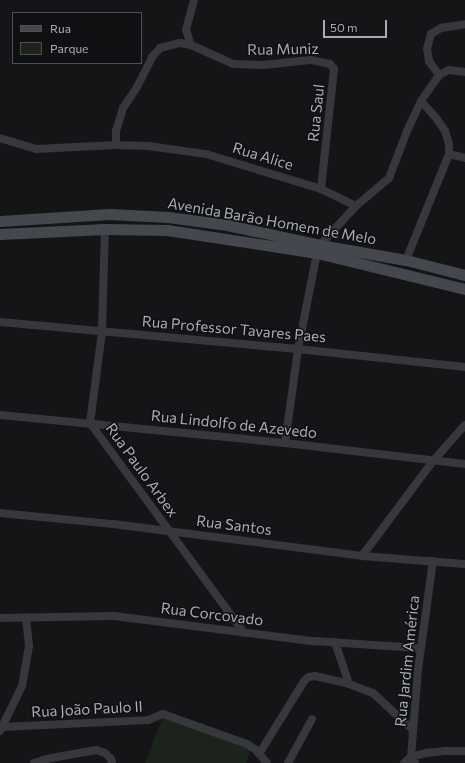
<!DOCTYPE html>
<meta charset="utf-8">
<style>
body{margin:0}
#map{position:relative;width:465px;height:763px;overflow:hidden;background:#151517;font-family:Commissioner,sans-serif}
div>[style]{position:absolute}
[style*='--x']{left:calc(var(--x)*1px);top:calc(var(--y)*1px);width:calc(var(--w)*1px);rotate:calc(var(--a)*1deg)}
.green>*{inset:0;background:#1b231b}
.minor>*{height:8px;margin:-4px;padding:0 4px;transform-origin:4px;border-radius:4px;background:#36383d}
.secondary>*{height:11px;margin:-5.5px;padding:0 5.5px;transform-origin:5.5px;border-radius:5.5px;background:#44474d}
span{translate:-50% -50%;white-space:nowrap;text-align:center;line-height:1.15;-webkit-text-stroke:3px #101012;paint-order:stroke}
.street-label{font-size:15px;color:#a6adb9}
.legend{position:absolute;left:12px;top:12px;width:130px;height:52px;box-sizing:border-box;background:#101012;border:1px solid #4c4f55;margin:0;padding:5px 7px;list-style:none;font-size:12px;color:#a6adb9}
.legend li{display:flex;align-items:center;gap:8px;height:20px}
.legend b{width:20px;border:1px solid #4c4f55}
.scale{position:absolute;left:323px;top:20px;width:64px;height:18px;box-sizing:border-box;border:2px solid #a6adb9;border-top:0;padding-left:5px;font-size:12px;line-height:14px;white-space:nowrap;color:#a6adb9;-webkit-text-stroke:3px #101012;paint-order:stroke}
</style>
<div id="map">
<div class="green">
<i style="clip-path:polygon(164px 714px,252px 747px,246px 763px,145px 763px)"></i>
</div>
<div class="minor">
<i style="--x:194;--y:0;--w:31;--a:105"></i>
<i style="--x:186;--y:30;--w:16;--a:72"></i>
<i style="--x:191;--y:45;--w:46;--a:24.3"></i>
<i style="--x:233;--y:64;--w:30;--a:2"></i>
<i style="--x:263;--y:65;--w:48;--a:-5.9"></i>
<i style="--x:311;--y:60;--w:19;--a:12"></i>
<i style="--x:330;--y:64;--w:6;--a:51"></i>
<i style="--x:334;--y:69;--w:121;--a:96.2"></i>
<i style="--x:439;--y:75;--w:17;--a:-126"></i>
<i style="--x:429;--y:61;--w:12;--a:-99"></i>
<i style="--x:427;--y:49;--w:16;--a:-75"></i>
<i style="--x:431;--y:34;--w:12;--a:-31"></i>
<i style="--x:441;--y:28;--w:24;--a:-9"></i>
<i style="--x:439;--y:75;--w:11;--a:-27"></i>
<i style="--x:449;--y:70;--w:16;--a:7"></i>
<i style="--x:0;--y:138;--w:38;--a:17"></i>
<i style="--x:36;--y:149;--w:80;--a:-2.9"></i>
<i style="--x:116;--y:145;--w:32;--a:2"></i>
<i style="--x:148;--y:146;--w:59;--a:7.9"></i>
<i style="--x:206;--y:154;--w:120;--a:16.9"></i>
<i style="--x:321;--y:189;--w:39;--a:26"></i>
<i style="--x:116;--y:145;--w:14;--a:-90"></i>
<i style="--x:116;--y:131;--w:24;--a:-73"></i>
<i style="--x:123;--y:108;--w:25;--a:-56"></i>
<i style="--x:137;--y:87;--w:34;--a:-63"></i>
<i style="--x:152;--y:57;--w:12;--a:-48"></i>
<i style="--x:160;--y:48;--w:21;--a:-14"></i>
<i style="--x:180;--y:43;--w:11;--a:10"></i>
<i style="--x:449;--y:154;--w:16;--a:14"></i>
<i style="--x:105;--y:229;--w:103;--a:91.7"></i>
<i style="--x:102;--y:332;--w:92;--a:97.5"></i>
<i style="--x:90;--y:423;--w:260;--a:53.7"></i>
<i style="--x:320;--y:245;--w:53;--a:-47.3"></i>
<i style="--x:356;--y:206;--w:43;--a:-40.3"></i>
<i style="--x:389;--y:178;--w:50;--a:-69"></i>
<i style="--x:407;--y:131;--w:33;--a:-65"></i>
<i style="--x:421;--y:101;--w:32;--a:-55"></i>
<i style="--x:406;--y:260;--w:114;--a:-67.9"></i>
<i style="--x:449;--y:154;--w:10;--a:-90"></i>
<i style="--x:449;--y:144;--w:14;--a:-107"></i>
<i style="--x:445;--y:131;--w:14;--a:-124"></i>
<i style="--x:437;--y:119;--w:24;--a:-132"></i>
<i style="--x:0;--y:322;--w:299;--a:5.2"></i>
<i style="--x:298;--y:349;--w:168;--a:6.2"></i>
<i style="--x:0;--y:415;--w:286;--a:5.6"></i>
<i style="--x:285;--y:443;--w:181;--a:6.7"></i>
<i style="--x:285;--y:443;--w:95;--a:-82.1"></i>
<i style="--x:298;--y:349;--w:98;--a:-78.8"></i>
<i style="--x:0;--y:513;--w:114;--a:5.6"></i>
<i style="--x:113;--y:524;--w:251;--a:7.3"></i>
<i style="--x:362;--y:556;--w:103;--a:4.4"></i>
<i style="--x:362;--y:556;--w:119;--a:-53.2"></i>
<i style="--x:433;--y:461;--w:48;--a:-48.4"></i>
<i style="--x:0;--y:618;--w:114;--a:-1"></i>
<i style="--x:114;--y:616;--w:201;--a:7.2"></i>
<i style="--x:313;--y:641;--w:106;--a:3.8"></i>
<i style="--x:335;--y:642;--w:44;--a:71.6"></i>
<i style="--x:349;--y:684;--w:26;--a:21"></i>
<i style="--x:373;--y:693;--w:54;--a:42.8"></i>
<i style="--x:2;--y:727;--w:146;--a:-2.7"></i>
<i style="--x:148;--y:720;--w:16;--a:-22"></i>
<i style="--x:163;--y:714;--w:89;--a:19.7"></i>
<i style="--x:247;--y:744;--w:9;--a:32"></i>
<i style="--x:255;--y:749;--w:18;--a:49"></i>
<i style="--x:0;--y:731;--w:50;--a:-63.9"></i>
<i style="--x:22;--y:686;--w:41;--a:-80.1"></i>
<i style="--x:29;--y:646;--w:29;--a:-96"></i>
<i style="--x:259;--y:754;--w:86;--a:-58.3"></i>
<i style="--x:304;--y:681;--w:6;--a:-39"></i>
<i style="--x:309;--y:677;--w:6;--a:-9"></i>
<i style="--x:315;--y:676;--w:35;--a:13"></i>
<i style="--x:34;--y:763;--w:13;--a:-18"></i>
<i style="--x:46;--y:759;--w:51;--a:-10.2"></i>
<i style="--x:96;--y:750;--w:9;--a:18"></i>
<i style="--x:105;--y:753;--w:8;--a:45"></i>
<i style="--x:111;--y:759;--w:4;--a:76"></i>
<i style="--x:288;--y:763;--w:50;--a:-61.4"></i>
<i style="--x:404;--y:763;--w:9;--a:-41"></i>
<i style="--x:411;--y:757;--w:16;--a:-15"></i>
<i style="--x:426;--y:753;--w:18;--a:-6"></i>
<i style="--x:444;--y:751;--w:21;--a:0"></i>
<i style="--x:415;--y:763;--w:7;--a:-124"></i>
<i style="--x:411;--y:757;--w:87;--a:-85.4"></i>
<i style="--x:418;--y:670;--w:110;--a:-82.2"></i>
</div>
<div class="secondary">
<i style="--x:0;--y:221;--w:109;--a:-3.7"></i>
<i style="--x:109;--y:214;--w:59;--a:2.9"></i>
<i style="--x:168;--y:217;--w:60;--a:7.7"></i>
<i style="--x:227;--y:225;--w:95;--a:12.1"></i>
<i style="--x:320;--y:245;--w:87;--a:9.9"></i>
<i style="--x:406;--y:260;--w:61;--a:14.3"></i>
<i style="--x:0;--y:234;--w:105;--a:-2.7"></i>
<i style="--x:105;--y:229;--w:62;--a:0.9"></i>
<i style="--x:167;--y:230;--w:152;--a:8.7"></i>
<i style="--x:317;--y:253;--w:152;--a:13.7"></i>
</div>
<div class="street-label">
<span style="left:283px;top:49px;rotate:-1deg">Rua Muniz</span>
<span style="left:316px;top:113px;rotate:-84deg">Rua Saul</span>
<span style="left:263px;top:156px;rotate:17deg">Rua Alice</span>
<span style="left:272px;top:221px;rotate:10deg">Avenida Barão Homem de Melo</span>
<span style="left:234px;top:329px;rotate:5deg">Rua Professor Tavares Paes</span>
<span style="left:234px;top:424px;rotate:6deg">Rua Lindolfo de Azevedo</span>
<span style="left:142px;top:470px;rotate:54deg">Rua Paulo Arbex</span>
<span style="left:234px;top:525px;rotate:7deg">Rua Santos</span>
<span style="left:212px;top:614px;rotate:7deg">Rua Corcovado</span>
<span style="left:407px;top:661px;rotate:-84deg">Rua Jardim América</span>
<span style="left:87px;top:709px;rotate:-3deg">Rua João Paulo II</span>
</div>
<ul class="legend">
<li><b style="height:5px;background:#44474d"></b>Rua</li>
<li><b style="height:11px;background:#1b231b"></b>Parque</li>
</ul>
<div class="scale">50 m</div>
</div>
